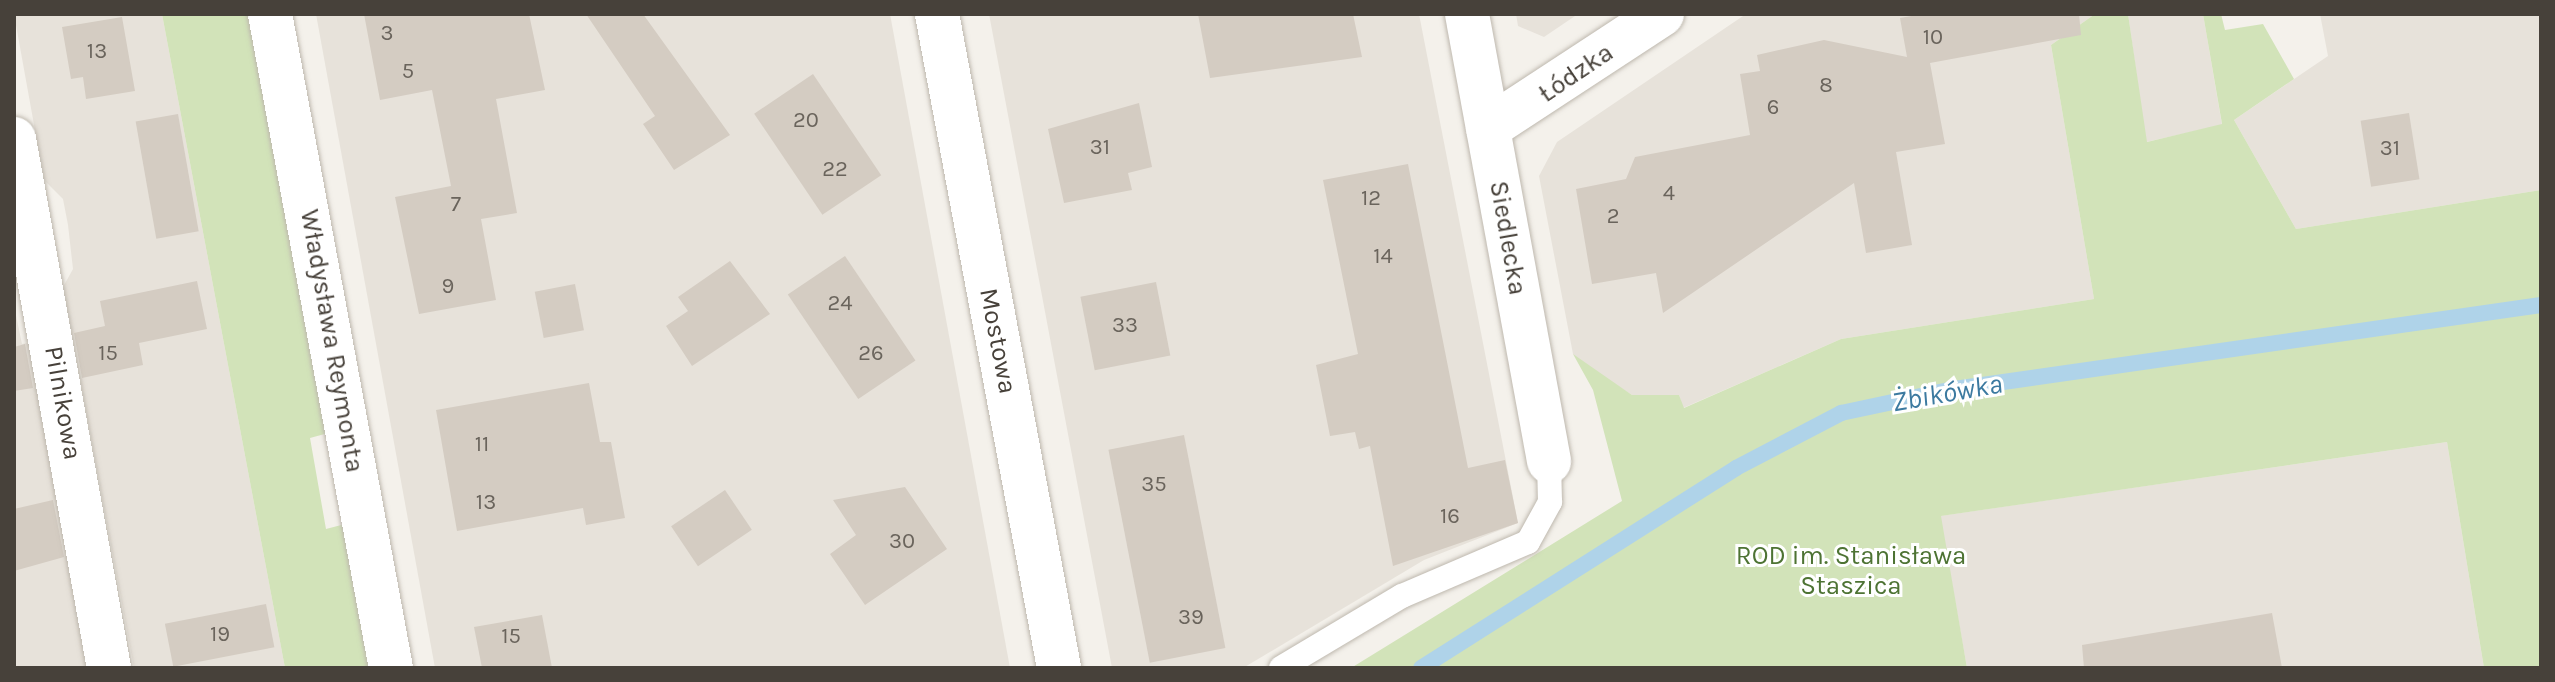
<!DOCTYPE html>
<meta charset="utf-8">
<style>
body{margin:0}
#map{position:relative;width:2555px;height:682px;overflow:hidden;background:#f4f1eb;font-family:Karla,sans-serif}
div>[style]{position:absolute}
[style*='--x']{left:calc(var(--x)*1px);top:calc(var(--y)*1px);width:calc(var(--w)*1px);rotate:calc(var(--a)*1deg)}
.residential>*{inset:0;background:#e7e2da}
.green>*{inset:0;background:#d2e3b9}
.stream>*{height:16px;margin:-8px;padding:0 8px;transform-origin:8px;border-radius:8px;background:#afd3e9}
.building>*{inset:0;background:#d4ccc2;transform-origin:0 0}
.roads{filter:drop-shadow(0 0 2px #beb8ae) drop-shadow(0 0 2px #beb8ae)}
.lane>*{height:24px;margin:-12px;padding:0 12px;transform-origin:12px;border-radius:12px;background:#fff}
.street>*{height:44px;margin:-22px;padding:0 22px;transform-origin:22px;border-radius:22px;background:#fff}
span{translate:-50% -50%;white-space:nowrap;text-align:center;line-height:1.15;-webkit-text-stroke:6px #fff;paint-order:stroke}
.number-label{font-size:22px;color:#6a645c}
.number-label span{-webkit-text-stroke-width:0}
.street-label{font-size:26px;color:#47413a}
.park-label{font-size:26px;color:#4d7333}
.water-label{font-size:28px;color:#3c7aa0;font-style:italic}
.frame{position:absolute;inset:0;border:16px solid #47413a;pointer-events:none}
</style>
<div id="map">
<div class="residential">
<i style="clip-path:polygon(14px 14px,162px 14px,285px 668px,134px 668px,63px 287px,73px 269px,68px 225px,63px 199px,44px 180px)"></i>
<i style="clip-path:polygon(316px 14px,890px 14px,1010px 668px,435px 668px)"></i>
<i style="clip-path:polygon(989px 14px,1419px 14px,1518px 523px,1424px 560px,1243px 668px,1112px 668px)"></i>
<i style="clip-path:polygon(1516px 14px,1578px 14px,1544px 37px,1518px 26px)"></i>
<i style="clip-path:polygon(1746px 14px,2095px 14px,2051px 45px,2094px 299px,1841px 339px,1683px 408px,1679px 395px,1632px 395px,1583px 364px,1573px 354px,1539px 176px,1557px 142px)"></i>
<i style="clip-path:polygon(2128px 14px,2203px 14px,2222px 125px,2146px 142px)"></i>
<i style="clip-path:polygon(2320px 14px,2541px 14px,2541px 190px,2296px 229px,2234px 120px,2328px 56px)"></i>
<i style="clip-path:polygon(14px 306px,22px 344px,34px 342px,92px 668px,14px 668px)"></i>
<i style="clip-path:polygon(2447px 442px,2484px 668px,1967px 668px,1940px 516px)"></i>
</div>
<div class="green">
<i style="clip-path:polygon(162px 14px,251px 14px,332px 432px,310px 438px,326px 529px,349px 523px,375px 668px,285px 668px)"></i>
<i style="clip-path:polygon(2095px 14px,2128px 14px,2147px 142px,2222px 124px,2203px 14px,2221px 14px,2225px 30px,2263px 24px,2294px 79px,2234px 120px,2296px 229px,2541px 190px,2541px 668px,2484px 668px,2447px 442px,1941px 516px,1967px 668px,1351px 668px,1622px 501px,1593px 390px,1573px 354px,1632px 395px,1679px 395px,1684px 408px,1841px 339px,2094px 299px,2051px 45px)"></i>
</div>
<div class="stream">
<i style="--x:1421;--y:668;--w:373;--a:-32.4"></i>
<i style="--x:1736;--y:468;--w:119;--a:-27.6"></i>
<i style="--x:1841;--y:413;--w:116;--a:-12"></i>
<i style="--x:1954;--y:389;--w:593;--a:-8.14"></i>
</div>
<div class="building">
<i style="clip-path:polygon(364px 14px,529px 14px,545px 90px,496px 99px,517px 213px,481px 219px,496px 300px,419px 314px,395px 197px,451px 186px,432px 90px,380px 100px)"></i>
<i style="clip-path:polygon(586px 14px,643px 14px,730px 135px,674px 170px,643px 124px,655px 116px)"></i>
<i style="clip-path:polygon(1198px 14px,1353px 14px,1362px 57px,1210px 78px)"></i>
<i style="clip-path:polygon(1923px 14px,2079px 14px,2081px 35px,1930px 63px,1945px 144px,1896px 152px,1912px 245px,1866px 253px,1854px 183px,1663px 313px,1656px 273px,1592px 284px,1576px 189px,1626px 179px,1635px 157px,1750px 135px,1740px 74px,1760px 71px,1757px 55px,1824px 40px,1907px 57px,1900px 18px)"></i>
<i style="clip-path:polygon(122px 17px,135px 91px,86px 99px,83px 77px,71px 79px,62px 27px)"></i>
<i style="left:813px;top:74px;width:122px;height:71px;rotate:56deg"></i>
<i style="clip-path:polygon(1139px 103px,1152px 167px,1128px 173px,1132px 190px,1064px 203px,1048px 129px)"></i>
<i style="left:2409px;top:113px;width:67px;height:49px;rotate:81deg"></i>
<i style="left:178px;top:114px;width:119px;height:43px;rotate:80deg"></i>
<i style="clip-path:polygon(1408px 164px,1468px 468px,1505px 460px,1518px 523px,1393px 566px,1370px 446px,1359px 449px,1355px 432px,1330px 436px,1316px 365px,1358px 354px,1323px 180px)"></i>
<i style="left:845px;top:256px;width:126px;height:69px;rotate:56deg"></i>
<i style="clip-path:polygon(730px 261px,770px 314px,692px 366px,666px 326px,688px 311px,678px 297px)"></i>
<i style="clip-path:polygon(197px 281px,207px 329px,139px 343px,143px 365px,82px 378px,74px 333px,105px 326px,100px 301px)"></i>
<i style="left:1156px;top:282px;width:75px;height:77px;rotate:79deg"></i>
<i style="left:575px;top:284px;width:47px;height:41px;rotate:79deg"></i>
<i style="clip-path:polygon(25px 344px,33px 388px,14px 391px,14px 347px)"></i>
<i style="clip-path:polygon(589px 383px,600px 442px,611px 442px,625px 518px,586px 525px,583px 508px,457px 531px,436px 410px)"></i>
<i style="left:1184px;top:435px;width:217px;height:77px;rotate:79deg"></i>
<i style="clip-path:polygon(905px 487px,947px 549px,865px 605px,830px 554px,856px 535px,833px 500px)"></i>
<i style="left:725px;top:490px;width:48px;height:65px;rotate:56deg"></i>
<i style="clip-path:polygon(53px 500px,64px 557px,14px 571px,14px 509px)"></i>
<i style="left:266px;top:604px;width:44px;height:103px;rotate:79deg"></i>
<i style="clip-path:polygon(2272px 613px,2282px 668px,2084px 668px,2082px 645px)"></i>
<i style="clip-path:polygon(542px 615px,552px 668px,482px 668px,474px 627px)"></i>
</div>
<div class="roads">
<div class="lane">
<i style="--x:1281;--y:668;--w:141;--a:-30.8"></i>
<i style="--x:1402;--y:596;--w:137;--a:-23.2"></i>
<i style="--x:1528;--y:542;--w:46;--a:-61.2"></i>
<i style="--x:1550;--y:502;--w:40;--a:-91.4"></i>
</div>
<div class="street">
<i style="--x:270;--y:14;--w:665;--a:79.52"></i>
<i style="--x:937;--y:14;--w:665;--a:79.43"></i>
<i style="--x:1467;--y:14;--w:455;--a:79.6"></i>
<i style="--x:1488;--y:128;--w:208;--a:-33.2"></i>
<i style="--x:14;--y:139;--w:537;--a:79.82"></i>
</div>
</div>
<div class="number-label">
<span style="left:387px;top:34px">3</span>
<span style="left:1933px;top:38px">10</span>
<span style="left:97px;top:52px">13</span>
<span style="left:408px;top:72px">5</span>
<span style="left:1826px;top:86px">8</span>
<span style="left:1773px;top:108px">6</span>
<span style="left:806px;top:121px">20</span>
<span style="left:1100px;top:148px">31</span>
<span style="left:2390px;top:149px">31</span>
<span style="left:835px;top:170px">22</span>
<span style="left:1669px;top:194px">4</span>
<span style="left:1371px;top:199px">12</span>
<span style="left:456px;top:205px">7</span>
<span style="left:1613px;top:217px">2</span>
<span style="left:1383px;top:257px">14</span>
<span style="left:448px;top:287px">9</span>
<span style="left:840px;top:304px">24</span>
<span style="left:1125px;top:326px">33</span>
<span style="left:108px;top:354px">15</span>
<span style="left:871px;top:354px">26</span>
<span style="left:482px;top:445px">11</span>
<span style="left:1154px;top:485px">35</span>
<span style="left:486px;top:503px">13</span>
<span style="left:1450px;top:517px">16</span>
<span style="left:902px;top:542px">30</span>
<span style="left:1191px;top:618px">39</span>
<span style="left:220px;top:635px">19</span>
<span style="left:511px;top:637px">15</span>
</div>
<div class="street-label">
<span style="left:1576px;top:73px;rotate:-34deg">Łódzka</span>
<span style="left:1508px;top:238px;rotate:80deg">Siedlecka</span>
<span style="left:332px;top:341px;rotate:80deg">Władysława Reymonta</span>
<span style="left:998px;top:341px;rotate:79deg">Mostowa</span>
<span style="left:63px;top:403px;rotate:80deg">Pilnikowa</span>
</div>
<div class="park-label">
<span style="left:1851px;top:571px">ROD im. Stanisława<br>Staszica</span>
</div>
<div class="water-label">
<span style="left:1947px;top:393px;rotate:-10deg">Żbikówka</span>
</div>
<div class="frame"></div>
</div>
